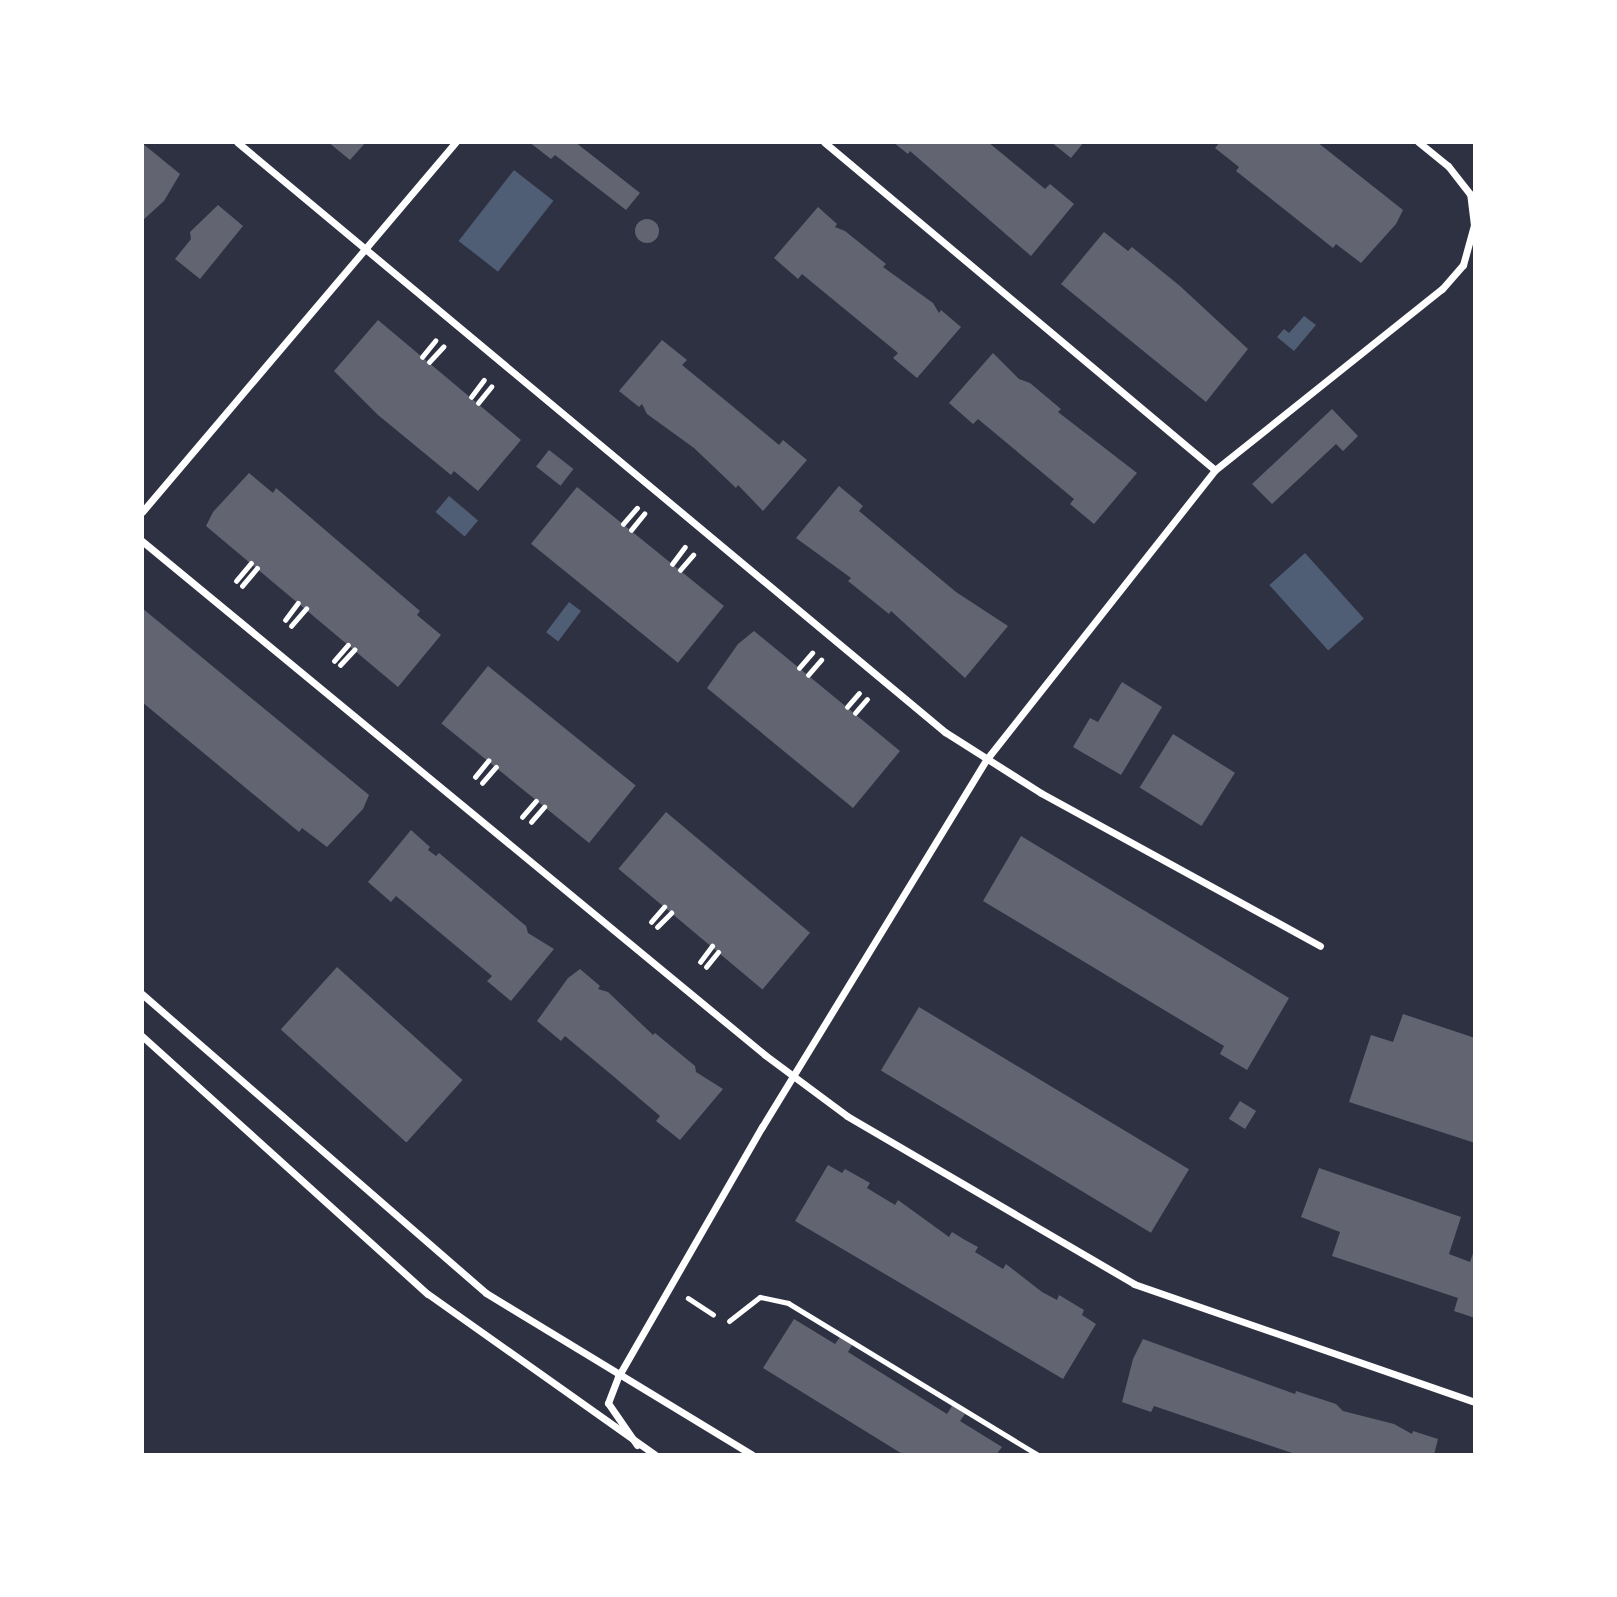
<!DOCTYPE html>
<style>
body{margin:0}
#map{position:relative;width:1617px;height:1597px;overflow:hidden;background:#2d3142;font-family:"Space Grotesk",sans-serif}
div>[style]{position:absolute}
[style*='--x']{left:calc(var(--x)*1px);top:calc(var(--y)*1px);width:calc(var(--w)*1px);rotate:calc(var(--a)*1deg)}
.water>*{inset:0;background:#4f5d75;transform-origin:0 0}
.building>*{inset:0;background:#626471;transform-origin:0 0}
.round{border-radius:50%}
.path>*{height:4.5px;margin:-2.25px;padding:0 2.25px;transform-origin:2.25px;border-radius:2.25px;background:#fff}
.service>*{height:5px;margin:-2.5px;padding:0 2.5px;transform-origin:2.5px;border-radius:2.5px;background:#fff}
.pedestrian>*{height:6px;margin:-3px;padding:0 3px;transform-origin:3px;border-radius:3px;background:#fff}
.minor>*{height:7px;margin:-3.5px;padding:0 3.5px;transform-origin:3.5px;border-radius:3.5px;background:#fff}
span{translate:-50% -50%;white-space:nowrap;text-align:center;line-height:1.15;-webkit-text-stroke:5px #fff;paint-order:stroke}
.frame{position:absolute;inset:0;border:144px solid #fff;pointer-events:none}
</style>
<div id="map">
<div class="water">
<i style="left:514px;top:170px;width:50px;height:90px;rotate:38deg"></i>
<i style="clip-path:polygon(1304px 316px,1316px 325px,1294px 351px,1277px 337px,1284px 329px,1289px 333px)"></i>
<i style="left:449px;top:496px;width:38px;height:21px;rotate:40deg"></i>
<i style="left:1305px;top:553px;width:88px;height:48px;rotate:48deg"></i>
<i style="left:569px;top:602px;width:15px;height:38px;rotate:37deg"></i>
</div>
<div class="building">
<i style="clip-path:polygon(328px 142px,366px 142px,350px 160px)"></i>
<i style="clip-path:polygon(529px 142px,575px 142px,640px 193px,626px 210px,555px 155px,551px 159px)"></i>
<i style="clip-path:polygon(893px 142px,988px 142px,1045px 189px,1050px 184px,1074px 204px,1031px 256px,910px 151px,908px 154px)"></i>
<i style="clip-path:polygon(1051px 142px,1084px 142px,1071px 158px)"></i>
<i style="clip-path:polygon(1220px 142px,1317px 142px,1403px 210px,1396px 224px,1361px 263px,1336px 244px,1333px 248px,1236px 171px,1239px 167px,1215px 148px)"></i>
<i style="clip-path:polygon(142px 143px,180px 174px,164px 201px,142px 221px)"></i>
<i style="clip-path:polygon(218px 205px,243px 226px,200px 279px,175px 259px,191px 239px,190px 232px)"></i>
<i style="clip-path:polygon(818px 207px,837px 224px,835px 227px,845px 231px,886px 264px,883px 267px,933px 303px,939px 313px,941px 310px,961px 327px,917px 378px,893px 358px,898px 353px,802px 274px,798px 279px,774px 258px)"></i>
<i class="round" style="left:635px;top:219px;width:24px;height:24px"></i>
<i style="clip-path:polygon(1104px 232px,1128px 251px,1132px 247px,1180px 286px,1248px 349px,1206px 402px,1061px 284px)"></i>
<i style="clip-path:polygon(378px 320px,521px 440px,478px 491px,454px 471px,451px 475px,378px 415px,334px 371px)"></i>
<i style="clip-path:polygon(662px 340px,687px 360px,682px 365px,731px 405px,779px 445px,783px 440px,807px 460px,763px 511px,738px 485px,736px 488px,694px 448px,647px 414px,642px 404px,639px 407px,619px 391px)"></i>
<i style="clip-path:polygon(993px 353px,1019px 379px,1030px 383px,1061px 409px,1058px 412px,1137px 473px,1094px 524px,1070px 504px,1074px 499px,978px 419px,973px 424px,949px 403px)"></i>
<i style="clip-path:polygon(1332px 409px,1358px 436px,1343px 451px,1336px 444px,1272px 504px,1252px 484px)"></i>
<i style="left:549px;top:450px;width:31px;height:21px;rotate:38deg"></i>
<i style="clip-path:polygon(249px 473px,273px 493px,276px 488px,420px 611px,417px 615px,441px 635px,398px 687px,206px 526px,213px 512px)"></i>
<i style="clip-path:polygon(839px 486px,863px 506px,859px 511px,956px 592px,1008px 626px,965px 678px,891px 611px,889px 614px,848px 581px,851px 578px,796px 538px)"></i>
<i style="left:577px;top:487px;width:189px;height:73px;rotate:39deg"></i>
<i style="clip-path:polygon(142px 608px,369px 795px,363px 809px,327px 847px,302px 828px,299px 832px,142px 702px)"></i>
<i style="clip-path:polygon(754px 631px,900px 751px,853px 808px,707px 688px,738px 644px)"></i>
<i style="left:488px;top:666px;width:190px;height:74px;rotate:39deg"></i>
<i style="clip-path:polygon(1122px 682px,1162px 707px,1121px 775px,1073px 747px,1090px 718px,1098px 722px)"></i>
<i style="left:1173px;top:734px;width:73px;height:63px;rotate:32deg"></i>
<i style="left:666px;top:812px;width:188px;height:74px;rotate:40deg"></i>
<i style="clip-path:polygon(411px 830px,430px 847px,428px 850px,436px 856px,439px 853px,526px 926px,528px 933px,554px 949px,511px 1001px,487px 981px,492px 976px,396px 896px,391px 902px,368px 882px)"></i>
<i style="clip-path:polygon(1021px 836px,1289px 998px,1247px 1070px,1220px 1054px,1224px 1046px,983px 901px)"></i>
<i style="left:337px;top:967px;width:169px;height:84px;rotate:42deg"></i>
<i style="clip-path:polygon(580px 969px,600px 986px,598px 989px,608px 992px,653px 1035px,655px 1033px,695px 1066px,696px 1072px,723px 1089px,680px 1140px,656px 1121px,660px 1116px,613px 1076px,565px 1036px,561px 1041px,537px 1021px,568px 978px)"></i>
<i style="left:919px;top:1007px;width:315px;height:74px;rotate:31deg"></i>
<i style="clip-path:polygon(1403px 1014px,1475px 1038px,1475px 1143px,1349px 1102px,1371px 1035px,1393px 1042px)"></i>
<i style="left:1240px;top:1101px;width:19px;height:21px;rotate:32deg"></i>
<i style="clip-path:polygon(828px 1165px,842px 1173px,845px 1169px,870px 1183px,867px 1188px,895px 1205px,898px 1200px,949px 1237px,952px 1232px,965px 1240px,978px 1247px,975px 1252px,1003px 1269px,1006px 1264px,1042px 1292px,1057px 1300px,1059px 1295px,1084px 1310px,1082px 1315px,1096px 1324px,1063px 1379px,795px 1221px)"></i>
<i style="clip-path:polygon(1319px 1168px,1461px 1217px,1449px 1254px,1470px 1262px,1475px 1247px,1475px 1318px,1454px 1311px,1458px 1298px,1332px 1256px,1340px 1232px,1301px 1217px)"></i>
<i style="clip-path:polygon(794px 1319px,835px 1344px,840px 1337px,852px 1345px,848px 1352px,947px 1414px,952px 1406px,965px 1414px,960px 1421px,1002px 1447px,996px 1455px,904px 1455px,763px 1368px)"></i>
<i style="clip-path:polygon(1143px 1339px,1295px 1394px,1296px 1391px,1336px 1404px,1343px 1411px,1394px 1424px,1412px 1434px,1413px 1431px,1438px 1439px,1434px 1455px,1298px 1455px,1154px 1406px,1151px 1412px,1122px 1402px,1133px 1359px)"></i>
</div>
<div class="path">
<i style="--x:422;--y:357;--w:21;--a:-51"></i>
<i style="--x:429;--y:362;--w:21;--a:-47"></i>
<i style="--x:471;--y:397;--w:21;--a:-53"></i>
<i style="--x:478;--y:403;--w:21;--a:-51"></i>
<i style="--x:623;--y:524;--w:21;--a:-49"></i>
<i style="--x:631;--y:530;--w:21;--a:-51"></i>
<i style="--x:672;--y:564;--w:21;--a:-53"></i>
<i style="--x:680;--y:570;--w:20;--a:-49"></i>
<i style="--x:236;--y:581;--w:23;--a:-50"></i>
<i style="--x:242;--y:586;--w:23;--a:-50"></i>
<i style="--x:285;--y:620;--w:21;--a:-53"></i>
<i style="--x:291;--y:626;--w:23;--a:-49"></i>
<i style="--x:334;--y:661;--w:21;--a:-49"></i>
<i style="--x:340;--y:665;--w:21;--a:-47"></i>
<i style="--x:799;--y:668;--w:20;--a:-49"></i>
<i style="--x:808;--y:675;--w:20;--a:-49"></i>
<i style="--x:847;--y:707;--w:18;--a:-49"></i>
<i style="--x:855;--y:713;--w:18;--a:-49"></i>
<i style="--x:475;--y:777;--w:21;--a:-51"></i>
<i style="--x:482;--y:783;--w:21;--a:-49"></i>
<i style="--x:522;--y:817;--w:21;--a:-49"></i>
<i style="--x:531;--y:822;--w:20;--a:-49"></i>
<i style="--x:651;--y:922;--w:20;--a:-49"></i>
<i style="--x:657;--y:927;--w:20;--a:-45"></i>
<i style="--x:700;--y:962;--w:20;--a:-53"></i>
<i style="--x:706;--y:967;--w:19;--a:-51"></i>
<i style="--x:688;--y:1298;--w:30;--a:33"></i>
</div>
<div class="service">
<i style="--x:729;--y:1321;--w:39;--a:-38"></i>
<i style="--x:760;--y:1297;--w:29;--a:12"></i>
<i style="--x:788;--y:1303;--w:293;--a:31.3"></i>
</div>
<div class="pedestrian">
<i style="--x:1034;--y:1455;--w:1;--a:-90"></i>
</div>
<div class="minor">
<i style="--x:237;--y:142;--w:922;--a:39.81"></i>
<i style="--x:945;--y:732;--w:114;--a:32.4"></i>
<i style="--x:1041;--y:793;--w:318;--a:28.7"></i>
<i style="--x:824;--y:142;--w:510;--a:39.99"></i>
<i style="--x:142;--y:512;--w:485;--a:-49.7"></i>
<i style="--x:142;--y:541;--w:808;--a:39.52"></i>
<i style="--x:765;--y:1055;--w:102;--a:36.6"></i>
<i style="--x:847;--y:1116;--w:333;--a:30.3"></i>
<i style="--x:1134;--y:1284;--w:358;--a:19.1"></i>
<i style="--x:142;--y:994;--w:456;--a:41"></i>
<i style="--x:486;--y:1293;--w:311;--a:31.3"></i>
<i style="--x:142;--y:1036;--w:385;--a:42.1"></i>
<i style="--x:428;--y:1294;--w:278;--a:35.3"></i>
<i style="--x:637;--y:1445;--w:51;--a:-124.6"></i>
<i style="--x:608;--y:1403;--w:28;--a:-69"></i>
<i style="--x:618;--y:1377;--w:289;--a:-60.1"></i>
<i style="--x:762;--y:1127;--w:430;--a:-58.6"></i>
<i style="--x:986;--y:760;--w:370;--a:-51.7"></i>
<i style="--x:1215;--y:470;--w:290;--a:-38.6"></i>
<i style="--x:1442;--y:289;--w:32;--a:-49"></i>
<i style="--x:1463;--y:265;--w:41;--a:-74.6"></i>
<i style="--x:1474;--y:225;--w:31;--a:-97"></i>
<i style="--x:1470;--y:194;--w:36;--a:-128"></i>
<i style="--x:1448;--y:166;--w:38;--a:-141"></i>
</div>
<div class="frame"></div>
</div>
